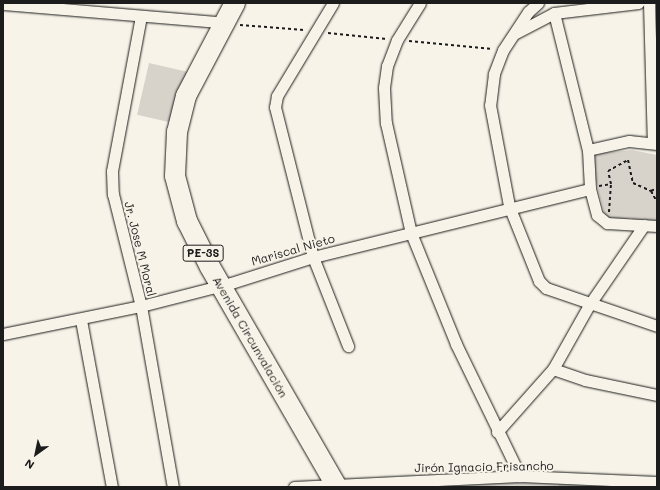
<!DOCTYPE html>
<meta charset="utf-8">
<style>
body{margin:0}
#map{position:relative;width:660px;height:490px;overflow:hidden;background:#f7f3e8;font-family:Mali,sans-serif}
div>[style]{position:absolute}
[style*='--x']{left:calc(var(--x)*1px);top:calc(var(--y)*1px);width:calc(var(--w)*1px);rotate:calc(var(--a)*1deg)}
.green>*{inset:0;background:#d7d3cb;transform-origin:0 0}
.building>*{inset:0;background:#c0beb5}
.path>*{height:2px;margin-top:-1px;transform-origin:0;background:repeating-linear-gradient(90deg,#1c1c1c 0 3px,transparent 0 6px)}
.roads{filter:drop-shadow(0 0 1px #1c1c1c) drop-shadow(0 0 1px #1c1c1c)}
.street>*{height:11px;margin:-5.5px;padding:0 5.5px;transform-origin:5.5px;border-radius:5.5px;background:#f7f3e8}
.highway>*{height:20px;margin:-10px;padding:0 10px;transform-origin:10px;border-radius:10px;background:#f7f3e8}
span{translate:-50% -50%;white-space:nowrap;text-align:center;line-height:1.15;-webkit-text-stroke:4px #f7f3e8;paint-order:stroke}
.shield-label span{padding:1px 3px;background:#f7f3e8;border:1px solid;border-radius:3px;-webkit-text-stroke-width:0}
.shield-label{font-size:11px;color:#1c1c1c;font-weight:700}
.street-label{font-size:12px;color:#1c1c1c}
.frame{position:absolute;inset:0;border:4px solid #1c1c1c;pointer-events:none}
.north{position:absolute;left:16px;top:434px;width:40px;height:40px;-webkit-text-stroke:3px #f7f3e8;paint-order:stroke;rotate:213deg;font-size:11px;font-weight:700;line-height:16px;text-align:center;color:#1c1c1c}
.north::after{content:'';display:block;margin:auto;width:14px;height:18px;background:#1c1c1c;clip-path:polygon(50% 0,100% 100%,50% 72%,0 100%)}
</style>
<div id="map">
<div class="green">
<i style="left:149px;top:63px;width:39px;height:53px;rotate:13deg"></i>
<i style="clip-path:polygon(632px 150px,657px 155px,657px 225px,630px 218px,607px 223px,596px 182px,592px 154px)"></i>
<i style="clip-path:polygon(502px 479px,559px 481px,558px 487px,403px 487px)"></i>
</div>
<div class="building">
<i style="clip-path:polygon(559px 481px,650px 487px,558px 487px)"></i>
</div>
<div class="path">
<i style="--x:240;--y:25;--w:64;--a:4.5"></i>
<i style="--x:328;--y:33;--w:59;--a:5.8"></i>
<i style="--x:409;--y:41;--w:84;--a:5.4"></i>
<i style="--x:599;--y:186;--w:12;--a:-9"></i>
<i style="--x:611;--y:184;--w:13;--a:-103"></i>
<i style="--x:608;--y:171;--w:23;--a:-29"></i>
<i style="--x:628;--y:160;--w:24;--a:78"></i>
<i style="--x:633;--y:183;--w:20;--a:24"></i>
<i style="--x:651;--y:191;--w:13;--a:61"></i>
<i style="--x:651;--y:191;--w:7;--a:-27"></i>
<i style="--x:609;--y:212;--w:28;--a:-86"></i>
</div>
<div class="roads">
<div class="street">
<i style="--x:333;--y:3;--w:109;--a:121.1"></i>
<i style="--x:277;--y:96;--w:11;--a:100"></i>
<i style="--x:275;--y:107;--w:155;--a:75.8"></i>
<i style="--x:313;--y:257;--w:96;--a:68.5"></i>
<i style="--x:420;--y:3;--w:44;--a:121.9"></i>
<i style="--x:397;--y:40;--w:28;--a:111"></i>
<i style="--x:387;--y:66;--w:22;--a:98"></i>
<i style="--x:384;--y:88;--w:35;--a:87"></i>
<i style="--x:386;--y:123;--w:113;--a:77.2"></i>
<i style="--x:411;--y:233;--w:120;--a:67.9"></i>
<i style="--x:456;--y:344;--w:147;--a:64.1"></i>
<i style="--x:538;--y:3;--w:13;--a:138"></i>
<i style="--x:528;--y:12;--w:45;--a:123.3"></i>
<i style="--x:503;--y:50;--w:26;--a:111"></i>
<i style="--x:494;--y:74;--w:31;--a:97"></i>
<i style="--x:490;--y:105;--w:103;--a:79.3"></i>
<i style="--x:509;--y:206;--w:81;--a:68.2"></i>
<i style="--x:539;--y:281;--w:10;--a:45"></i>
<i style="--x:546;--y:288;--w:117;--a:18.9"></i>
<i style="--x:649;--y:3;--w:139;--a:88.4"></i>
<i style="--x:3;--y:4;--w:226;--a:4.8"></i>
<i style="--x:554;--y:13;--w:141;--a:76.1"></i>
<i style="--x:588;--y:150;--w:39;--a:87"></i>
<i style="--x:590;--y:189;--w:27;--a:75"></i>
<i style="--x:597;--y:215;--w:13;--a:39"></i>
<i style="--x:607;--y:223;--w:50;--a:3.4"></i>
<i style="--x:141;--y:16;--w:158;--a:100.6"></i>
<i style="--x:112;--y:171;--w:23;--a:88"></i>
<i style="--x:113;--y:194;--w:115;--a:76"></i>
<i style="--x:141;--y:306;--w:184;--a:80"></i>
<i style="--x:514;--y:34;--w:45;--a:-27.7"></i>
<i style="--x:554;--y:13;--w:85;--a:-6.8"></i>
<i style="--x:588;--y:150;--w:42;--a:-12.4"></i>
<i style="--x:629;--y:141;--w:28;--a:6"></i>
<i style="--x:81;--y:320;--w:170;--a:79.5"></i>
<i style="--x:3;--y:334;--w:141;--a:-11.5"></i>
<i style="--x:141;--y:306;--w:93;--a:-14.3"></i>
<i style="--x:231;--y:283;--w:86;--a:-17.6"></i>
<i style="--x:313;--y:257;--w:285;--a:-13.8"></i>
<i style="--x:553;--y:369;--w:34;--a:19"></i>
<i style="--x:585;--y:380;--w:74;--a:11.8"></i>
<i style="--x:497;--y:432;--w:84;--a:-48.4"></i>
<i style="--x:553;--y:369;--w:73;--a:-60.6"></i>
<i style="--x:589;--y:305;--w:97;--a:-55.5"></i>
<i style="--x:294;--y:487;--w:226;--a:-2.8"></i>
<i style="--x:520;--y:476;--w:137;--a:2.5"></i>
</div>
<div class="highway">
<i style="--x:235;--y:3;--w:105;--a:117.8"></i>
<i style="--x:186;--y:96;--w:37;--a:104"></i>
<i style="--x:177;--y:132;--w:44;--a:92.6"></i>
<i style="--x:175;--y:176;--w:47;--a:75.1"></i>
<i style="--x:187;--y:221;--w:51;--a:63.4"></i>
<i style="--x:210;--y:267;--w:254;--a:60"></i>
</div>
</div>
<div class="shield-label">
<span style="left:203px;top:253px">PE-3S</span>
</div>
<div class="street-label">
<span style="left:140px;top:249px;rotate:76deg">Jr. Jose M Moral</span>
<span style="left:293px;top:250px;rotate:-16deg">Mariscal Nieto</span>
<span style="left:250px;top:337px;rotate:60deg">Avenida Circunvalación</span>
<span style="left:484px;top:467px;rotate:-1deg">Jirón Ignacio Frisancho</span>
</div>
<div class="frame"></div>
<div class="north">N</div>
</div>
